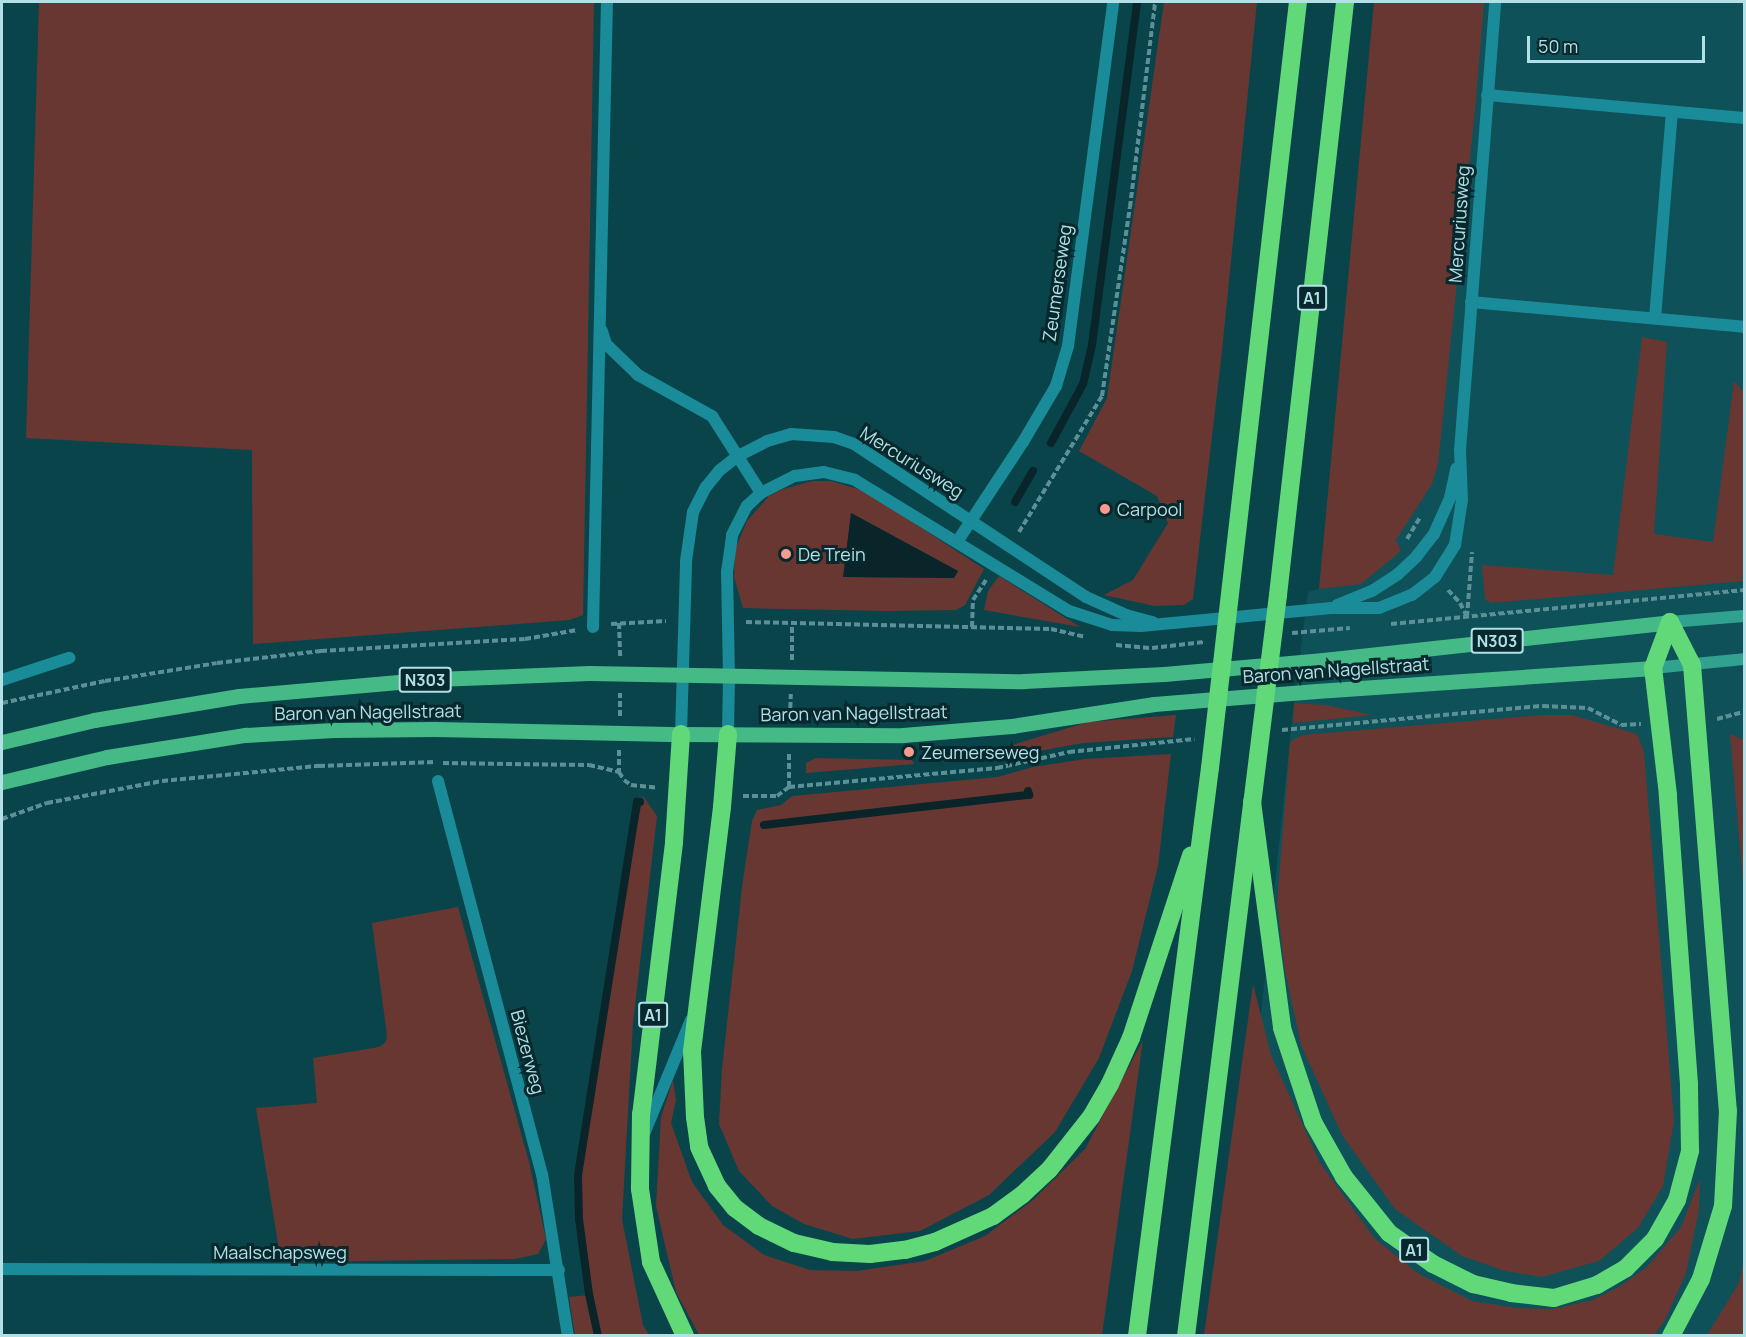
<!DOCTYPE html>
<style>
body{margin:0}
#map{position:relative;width:1746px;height:1337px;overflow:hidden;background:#09444b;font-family:Manrope,sans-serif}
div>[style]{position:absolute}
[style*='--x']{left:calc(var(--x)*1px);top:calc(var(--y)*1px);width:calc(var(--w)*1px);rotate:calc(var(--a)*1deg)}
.built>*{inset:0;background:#0e5159}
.green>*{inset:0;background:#693732}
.water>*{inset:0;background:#092529}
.stream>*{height:8px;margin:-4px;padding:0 4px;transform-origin:4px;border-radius:4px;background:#092529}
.path>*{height:4px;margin-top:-2px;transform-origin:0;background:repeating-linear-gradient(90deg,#5c9096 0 6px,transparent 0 9px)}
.service>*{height:12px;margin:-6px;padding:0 6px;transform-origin:6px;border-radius:6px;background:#1a8b99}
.minor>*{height:12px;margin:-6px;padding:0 6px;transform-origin:6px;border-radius:6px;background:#1a8b99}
.tertiary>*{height:12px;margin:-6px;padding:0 6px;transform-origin:6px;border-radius:6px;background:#1a8b99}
.secondary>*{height:12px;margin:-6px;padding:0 6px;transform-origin:6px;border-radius:6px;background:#30a28f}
.primary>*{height:15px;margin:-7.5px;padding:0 7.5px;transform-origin:7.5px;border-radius:7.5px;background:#45ba86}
.motorway>*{height:18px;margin:-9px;padding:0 9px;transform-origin:9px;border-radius:9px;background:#62d979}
.dots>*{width:16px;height:16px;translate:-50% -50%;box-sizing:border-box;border:3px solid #07282c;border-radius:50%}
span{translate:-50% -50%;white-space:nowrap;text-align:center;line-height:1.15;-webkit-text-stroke:6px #07282c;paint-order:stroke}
.shield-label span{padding:2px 4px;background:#07282c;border:2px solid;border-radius:4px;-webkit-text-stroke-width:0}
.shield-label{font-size:16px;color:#b3e0e6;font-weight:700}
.street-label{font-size:18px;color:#b3e0e6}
.poi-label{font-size:18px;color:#b3e0e6}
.left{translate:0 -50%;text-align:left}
.frame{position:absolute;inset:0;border:3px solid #b3e0e6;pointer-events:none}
.scale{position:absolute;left:1527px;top:36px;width:178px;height:27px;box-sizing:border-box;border:3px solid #b3e0e6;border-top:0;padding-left:8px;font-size:18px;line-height:21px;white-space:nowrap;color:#b3e0e6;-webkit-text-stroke:4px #07282c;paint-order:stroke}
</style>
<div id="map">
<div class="built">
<i style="clip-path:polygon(1387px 2px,1744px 2px,1744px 1335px,1227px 1336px,1294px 703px,1308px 592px,1319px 589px)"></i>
</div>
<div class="green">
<i style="clip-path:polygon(39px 2px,594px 2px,583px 615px,569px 620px,253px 644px,252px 450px,26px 438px)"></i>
<i style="clip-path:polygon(1164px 2px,1257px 2px,1222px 351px,1193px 599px,1184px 605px,1155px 606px,1104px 595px,1133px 580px,1168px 523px,1157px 496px,1079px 451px,1107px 398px)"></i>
<i style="clip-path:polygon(1374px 2px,1484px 2px,1475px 110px,1438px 464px,1432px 484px,1396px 540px,1401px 551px,1361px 584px,1319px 589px)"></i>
<i style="clip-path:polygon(1642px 337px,1667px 342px,1654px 534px,1713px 542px,1734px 381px,1744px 392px,1744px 581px,1491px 603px,1485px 599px,1482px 565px,1613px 575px)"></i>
<i style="clip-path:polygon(evenodd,813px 481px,831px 481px,865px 491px,984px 569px,965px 605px,956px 610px,887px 611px,743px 608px,734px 577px,735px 550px,747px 521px,769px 496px,783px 489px,813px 481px,851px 513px,958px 571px,954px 578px,844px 577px,851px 513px)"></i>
<i style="clip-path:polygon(999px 576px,1080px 627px,984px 610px,988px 591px)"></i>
<i style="clip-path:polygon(1294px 703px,1326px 705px,1372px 715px,1293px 723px)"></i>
<i style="clip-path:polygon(1176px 715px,1173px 737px,1083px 743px,990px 760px,989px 752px,1088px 722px)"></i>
<i style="clip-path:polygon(1541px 715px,1572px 715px,1637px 734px,1644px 752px,1674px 1121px,1663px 1186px,1638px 1228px,1599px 1261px,1542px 1277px,1505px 1271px,1462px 1256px,1395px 1209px,1342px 1135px,1301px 1045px,1285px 971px,1277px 904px,1290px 742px,1302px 735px)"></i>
<i style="clip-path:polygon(1730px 734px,1744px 740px,1744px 894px)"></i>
<i style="clip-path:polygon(1171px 754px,1158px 866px,1132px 971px,1099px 1058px,1055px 1132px,989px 1195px,920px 1231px,853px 1239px,804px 1224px,772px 1206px,739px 1171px,719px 1124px,722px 1069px,742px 887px,752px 821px,757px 810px,781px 805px,792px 796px,998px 777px,1033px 767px,1085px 759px)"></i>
<i style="clip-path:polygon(816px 758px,912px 760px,914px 764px,806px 773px,806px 763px)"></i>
<i style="clip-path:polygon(643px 796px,657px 816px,633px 1023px,622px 1219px,643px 1325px,649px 1335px,575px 1335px,569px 1297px,589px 1295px,575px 1221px,583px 1140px,607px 979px)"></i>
<i style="clip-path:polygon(458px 907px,529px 1162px,546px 1239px,538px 1254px,515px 1259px,281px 1262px,256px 1108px,317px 1103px,313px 1058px,379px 1047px,386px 1042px,387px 1035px,372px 923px)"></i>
<i style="clip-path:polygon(1253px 984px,1271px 1055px,1320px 1163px,1375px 1239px,1419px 1274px,1472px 1301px,1516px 1308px,1553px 1309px,1593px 1300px,1619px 1287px,1647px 1267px,1681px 1227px,1700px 1179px,1699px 1210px,1686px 1273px,1665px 1320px,1654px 1335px,1204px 1335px)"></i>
<i style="clip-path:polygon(1143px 1040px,1102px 1335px,699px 1335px,676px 1292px,656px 1206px,661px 1117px,673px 1080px,676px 1100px,671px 1123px,692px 1182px,723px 1225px,764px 1255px,810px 1270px,857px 1271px,925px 1261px,985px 1236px,1033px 1200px,1085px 1149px)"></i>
<i style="clip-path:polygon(1744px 1259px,1744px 1335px,1707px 1335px,1739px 1283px)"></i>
</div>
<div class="water">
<i style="clip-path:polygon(851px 513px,958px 571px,954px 578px,843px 577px)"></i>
</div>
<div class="stream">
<i style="--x:1051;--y:443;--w:67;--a:-61.5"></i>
<i style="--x:1083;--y:384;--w:40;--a:-77"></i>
<i style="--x:1092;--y:345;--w:346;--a:-82.5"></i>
<i style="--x:1015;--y:502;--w:36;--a:-60"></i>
<i style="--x:764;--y:825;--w:267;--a:-6.5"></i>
<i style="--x:1029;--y:795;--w:4;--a:-104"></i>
<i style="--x:598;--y:1336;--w:43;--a:-102.1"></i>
<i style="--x:589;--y:1294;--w:76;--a:-97.6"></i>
<i style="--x:579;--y:1219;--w:44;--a:-91.3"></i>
<i style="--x:578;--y:1175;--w:378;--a:-81"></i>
<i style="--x:637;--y:802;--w:3;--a:0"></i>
</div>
<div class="path">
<i style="--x:1019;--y:532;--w:159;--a:-58.6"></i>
<i style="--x:1102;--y:396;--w:191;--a:-81.6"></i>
<i style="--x:1130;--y:207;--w:207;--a:-83"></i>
<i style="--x:1407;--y:539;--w:26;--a:-59"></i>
<i style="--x:1448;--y:590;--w:18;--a:47"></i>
<i style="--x:1460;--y:603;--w:13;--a:63"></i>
<i style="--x:1467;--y:617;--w:65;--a:-85.6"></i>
<i style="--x:746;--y:622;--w:305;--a:1.3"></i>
<i style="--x:1051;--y:629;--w:35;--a:13"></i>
<i style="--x:619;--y:623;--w:33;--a:88"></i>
<i style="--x:611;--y:624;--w:55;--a:-3.1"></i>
<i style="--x:1391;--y:624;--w:355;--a:-5.5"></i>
<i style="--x:972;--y:627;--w:27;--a:-88"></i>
<i style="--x:973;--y:600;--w:24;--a:-57"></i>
<i style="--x:1292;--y:633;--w:58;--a:-4.9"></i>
<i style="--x:1116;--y:645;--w:36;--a:5"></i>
<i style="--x:1152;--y:648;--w:52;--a:-6.6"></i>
<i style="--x:792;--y:660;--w:36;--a:-90"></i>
<i style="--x:2;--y:703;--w:105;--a:-12.1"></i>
<i style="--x:105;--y:681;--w:113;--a:-9.1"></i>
<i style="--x:217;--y:663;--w:105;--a:-6.6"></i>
<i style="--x:321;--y:651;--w:204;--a:-3.4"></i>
<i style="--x:525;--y:639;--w:53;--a:-9.8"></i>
<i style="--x:620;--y:716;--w:23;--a:-90"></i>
<i style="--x:790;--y:717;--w:23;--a:-88"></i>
<i style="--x:1717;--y:719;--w:28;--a:-15"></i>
<i style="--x:1282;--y:730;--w:262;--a:-5.3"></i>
<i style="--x:1543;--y:706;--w:45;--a:2.5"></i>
<i style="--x:1588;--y:708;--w:37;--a:27"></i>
<i style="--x:1621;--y:725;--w:20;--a:-3"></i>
<i style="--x:619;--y:750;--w:22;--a:90"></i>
<i style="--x:619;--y:772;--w:9;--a:58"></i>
<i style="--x:624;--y:780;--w:9;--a:36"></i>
<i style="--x:631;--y:785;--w:27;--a:6"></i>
<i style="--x:443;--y:763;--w:146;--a:0.8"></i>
<i style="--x:589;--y:765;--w:31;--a:13"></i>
<i style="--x:789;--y:787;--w:36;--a:-90"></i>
<i style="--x:743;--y:796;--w:34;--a:0"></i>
<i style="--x:777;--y:796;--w:15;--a:-37"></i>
<i style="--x:789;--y:787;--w:209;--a:-5.2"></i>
<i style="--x:997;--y:768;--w:74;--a:-12.5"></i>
<i style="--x:1069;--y:752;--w:126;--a:-5.9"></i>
<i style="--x:2;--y:819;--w:48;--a:-19.6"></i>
<i style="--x:47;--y:803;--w:117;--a:-10.8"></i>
<i style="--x:162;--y:781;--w:158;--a:-5.5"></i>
<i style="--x:319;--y:766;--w:117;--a:-2"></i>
</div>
<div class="service">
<i style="--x:1487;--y:95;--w:258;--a:5.1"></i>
<i style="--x:1471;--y:302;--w:274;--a:5.2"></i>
<i style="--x:1655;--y:318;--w:207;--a:-85.3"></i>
<i style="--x:602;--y:331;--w:14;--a:73"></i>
<i style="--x:606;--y:344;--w:45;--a:44.1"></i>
<i style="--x:638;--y:375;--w:85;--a:29"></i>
<i style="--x:712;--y:416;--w:91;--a:57.5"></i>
<i style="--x:593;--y:627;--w:625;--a:-88.72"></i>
<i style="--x:644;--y:1134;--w:123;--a:-67.6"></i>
</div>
<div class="minor">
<i style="--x:957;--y:542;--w:120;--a:-56.6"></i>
<i style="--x:1023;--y:442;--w:65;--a:-59.5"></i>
<i style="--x:1056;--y:386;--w:42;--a:-73.3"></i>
<i style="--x:1068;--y:346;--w:347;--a:-82.5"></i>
<i style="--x:2;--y:680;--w:71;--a:-18.2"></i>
<i style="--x:438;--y:781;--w:407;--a:75.2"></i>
<i style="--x:542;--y:1174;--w:164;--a:80.9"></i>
<i style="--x:2;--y:1269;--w:557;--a:0.1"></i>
</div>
<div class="tertiary">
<i style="--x:1337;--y:605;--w:38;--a:-22"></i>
<i style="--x:1372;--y:591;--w:31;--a:-33"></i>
<i style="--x:1398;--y:574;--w:25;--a:-43"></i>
<i style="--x:1416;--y:557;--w:29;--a:-52"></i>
<i style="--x:1434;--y:534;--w:39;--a:-66"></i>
<i style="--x:1450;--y:498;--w:30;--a:-78"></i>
<i style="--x:681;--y:734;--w:173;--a:-88.3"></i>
<i style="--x:686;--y:561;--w:49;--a:-81.9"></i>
<i style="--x:693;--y:512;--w:28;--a:-63"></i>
<i style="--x:706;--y:487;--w:22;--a:-51"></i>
<i style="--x:720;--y:470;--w:23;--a:-38"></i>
<i style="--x:738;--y:456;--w:33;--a:-27"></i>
<i style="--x:767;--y:441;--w:25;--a:-16"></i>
<i style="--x:791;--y:434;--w:43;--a:4"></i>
<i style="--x:834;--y:437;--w:21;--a:19"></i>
<i style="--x:854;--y:444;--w:278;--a:33.4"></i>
<i style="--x:1086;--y:597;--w:44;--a:24.2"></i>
<i style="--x:1126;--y:615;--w:28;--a:15"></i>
<i style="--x:728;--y:734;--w:58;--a:-89"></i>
<i style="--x:729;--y:676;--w:104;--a:-91.1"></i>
<i style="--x:727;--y:572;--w:37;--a:-82"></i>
<i style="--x:732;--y:535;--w:33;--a:-63"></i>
<i style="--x:747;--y:506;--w:19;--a:-43"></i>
<i style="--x:761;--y:493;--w:38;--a:-27"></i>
<i style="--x:795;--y:476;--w:29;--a:-8"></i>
<i style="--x:824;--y:472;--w:32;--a:14"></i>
<i style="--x:855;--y:480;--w:251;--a:31.5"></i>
<i style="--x:1069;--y:611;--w:45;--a:18"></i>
<i style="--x:1112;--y:625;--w:29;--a:2"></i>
<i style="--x:1141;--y:626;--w:191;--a:-5.4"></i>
<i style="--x:1331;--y:608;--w:48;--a:0"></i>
<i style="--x:1379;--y:608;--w:35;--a:-22"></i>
<i style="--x:1412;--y:595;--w:29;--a:-38"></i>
<i style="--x:1435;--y:577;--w:38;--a:-58"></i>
<i style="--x:1455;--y:545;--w:46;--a:-81.2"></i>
<i style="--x:1462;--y:500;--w:50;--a:-92.3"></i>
<i style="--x:1460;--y:450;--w:449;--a:-85.5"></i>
</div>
<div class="secondary">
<i style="--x:1670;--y:622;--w:74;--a:-4.6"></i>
<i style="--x:1653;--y:668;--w:91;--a:-5.6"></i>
</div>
<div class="primary">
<i style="--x:2;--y:742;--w:95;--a:-13.4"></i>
<i style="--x:94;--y:720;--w:147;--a:-9.4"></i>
<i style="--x:239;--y:696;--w:197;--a:-5"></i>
<i style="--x:435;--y:679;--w:154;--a:-2.2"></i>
<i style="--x:589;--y:673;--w:435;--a:1.1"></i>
<i style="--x:1024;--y:681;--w:140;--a:-2.9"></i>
<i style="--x:1164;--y:674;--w:160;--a:-5"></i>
<i style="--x:1323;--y:660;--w:349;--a:-6.2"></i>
<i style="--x:2;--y:782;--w:108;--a:-13.4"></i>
<i style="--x:107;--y:757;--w:140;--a:-9.1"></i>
<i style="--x:245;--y:735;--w:89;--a:-3.2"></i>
<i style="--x:334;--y:730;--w:100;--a:-0.6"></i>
<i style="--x:434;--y:729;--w:247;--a:1.2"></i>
<i style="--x:681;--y:734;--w:222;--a:0.3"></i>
<i style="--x:903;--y:735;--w:109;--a:-4.7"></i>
<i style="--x:1012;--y:726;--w:144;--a:-8.8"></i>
<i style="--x:1154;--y:704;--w:163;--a:-4.6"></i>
<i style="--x:1316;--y:691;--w:338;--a:-3.9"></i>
</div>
<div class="motorway">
<i style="--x:1670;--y:622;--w:48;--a:62.9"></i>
<i style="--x:1692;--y:665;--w:447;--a:85.4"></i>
<i style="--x:1728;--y:1111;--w:95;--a:93"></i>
<i style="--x:1723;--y:1206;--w:76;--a:106.8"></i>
<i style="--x:1701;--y:1279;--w:64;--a:117.8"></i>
<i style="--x:681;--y:734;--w:109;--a:93.7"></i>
<i style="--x:674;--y:843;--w:273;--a:96.9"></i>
<i style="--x:641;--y:1114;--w:75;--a:90.8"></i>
<i style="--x:640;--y:1189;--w:74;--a:81.4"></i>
<i style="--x:651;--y:1262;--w:81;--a:65.3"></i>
<i style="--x:728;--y:734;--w:73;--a:94.7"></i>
<i style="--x:722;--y:807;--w:246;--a:97"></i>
<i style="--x:692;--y:1051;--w:66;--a:87.4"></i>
<i style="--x:695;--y:1117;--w:30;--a:82"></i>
<i style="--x:699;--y:1147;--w:43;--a:65.2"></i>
<i style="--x:717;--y:1186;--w:28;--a:51"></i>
<i style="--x:735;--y:1208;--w:30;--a:37"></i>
<i style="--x:759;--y:1226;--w:39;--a:26"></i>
<i style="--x:794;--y:1243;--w:39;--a:13"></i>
<i style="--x:832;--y:1252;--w:38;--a:3"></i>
<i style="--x:870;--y:1254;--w:35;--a:-7"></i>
<i style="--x:905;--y:1250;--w:31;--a:-15"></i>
<i style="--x:935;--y:1242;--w:64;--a:-24.1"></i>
<i style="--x:993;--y:1216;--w:36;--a:-36"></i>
<i style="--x:1022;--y:1195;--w:37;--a:-43"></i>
<i style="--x:1049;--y:1170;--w:68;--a:-51.6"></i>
<i style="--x:1091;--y:1117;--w:38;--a:-60"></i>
<i style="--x:1110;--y:1084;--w:51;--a:-65.5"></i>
<i style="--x:1131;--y:1038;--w:192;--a:-71.8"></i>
<i style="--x:1252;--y:802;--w:228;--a:82.4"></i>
<i style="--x:1282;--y:1028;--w:99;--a:71.7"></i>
<i style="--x:1313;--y:1122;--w:63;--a:60.6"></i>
<i style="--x:1344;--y:1177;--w:72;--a:51.2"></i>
<i style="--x:1389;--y:1233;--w:54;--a:35.2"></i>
<i style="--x:1433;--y:1264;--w:45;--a:26.6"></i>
<i style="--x:1473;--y:1284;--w:39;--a:13"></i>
<i style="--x:1511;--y:1293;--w:43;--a:6.6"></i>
<i style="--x:1554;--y:1298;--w:45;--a:-16.8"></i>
<i style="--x:1597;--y:1285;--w:34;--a:-30"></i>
<i style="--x:1626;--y:1268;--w:41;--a:-45"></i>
<i style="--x:1655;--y:1239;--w:45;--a:-60.6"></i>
<i style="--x:1677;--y:1200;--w:51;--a:-75.1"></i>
<i style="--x:1690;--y:1151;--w:67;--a:-90.9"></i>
<i style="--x:1689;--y:1084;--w:290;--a:-94.2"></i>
<i style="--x:1668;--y:795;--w:128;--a:-96.7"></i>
<i style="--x:1653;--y:668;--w:49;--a:-69.7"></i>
<i style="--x:1137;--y:1336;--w:573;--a:-82.68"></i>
<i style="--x:1210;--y:768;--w:771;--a:-83.45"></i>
<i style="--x:1186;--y:1336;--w:747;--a:-82.92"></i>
<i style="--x:1278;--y:595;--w:597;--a:-83.55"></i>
</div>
<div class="dots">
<i style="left:1105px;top:509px;background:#f59c91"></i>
<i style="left:786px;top:554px;background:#f59c91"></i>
<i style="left:909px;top:752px;background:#f59c91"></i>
</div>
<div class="shield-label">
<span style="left:1312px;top:298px">A1</span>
<span style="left:1497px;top:641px">N303</span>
<span style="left:425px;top:680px">N303</span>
<span style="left:653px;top:1015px">A1</span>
<span style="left:1414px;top:1250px">A1</span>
</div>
<div class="street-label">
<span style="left:1459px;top:224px;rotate:-86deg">Mercuriusweg</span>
<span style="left:1057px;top:283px;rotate:-82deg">Zeumerseweg</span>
<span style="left:912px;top:462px;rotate:32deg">Mercuriusweg</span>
<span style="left:1336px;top:670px;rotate:-4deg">Baron van Nagellstraat</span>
<span style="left:368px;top:712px;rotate:-1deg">Baron van Nagellstraat</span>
<span style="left:854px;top:713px;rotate:-1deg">Baron van Nagellstraat</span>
<span style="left:528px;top:1052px;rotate:75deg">Biezerweg</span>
<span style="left:280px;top:1252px">Maalschapsweg</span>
</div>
<div class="poi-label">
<span class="left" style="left:1117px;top:509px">Carpool</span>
<span class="left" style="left:798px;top:554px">De Trein</span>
<span class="left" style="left:921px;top:752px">Zeumerseweg</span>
</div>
<div class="frame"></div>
<div class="scale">50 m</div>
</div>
